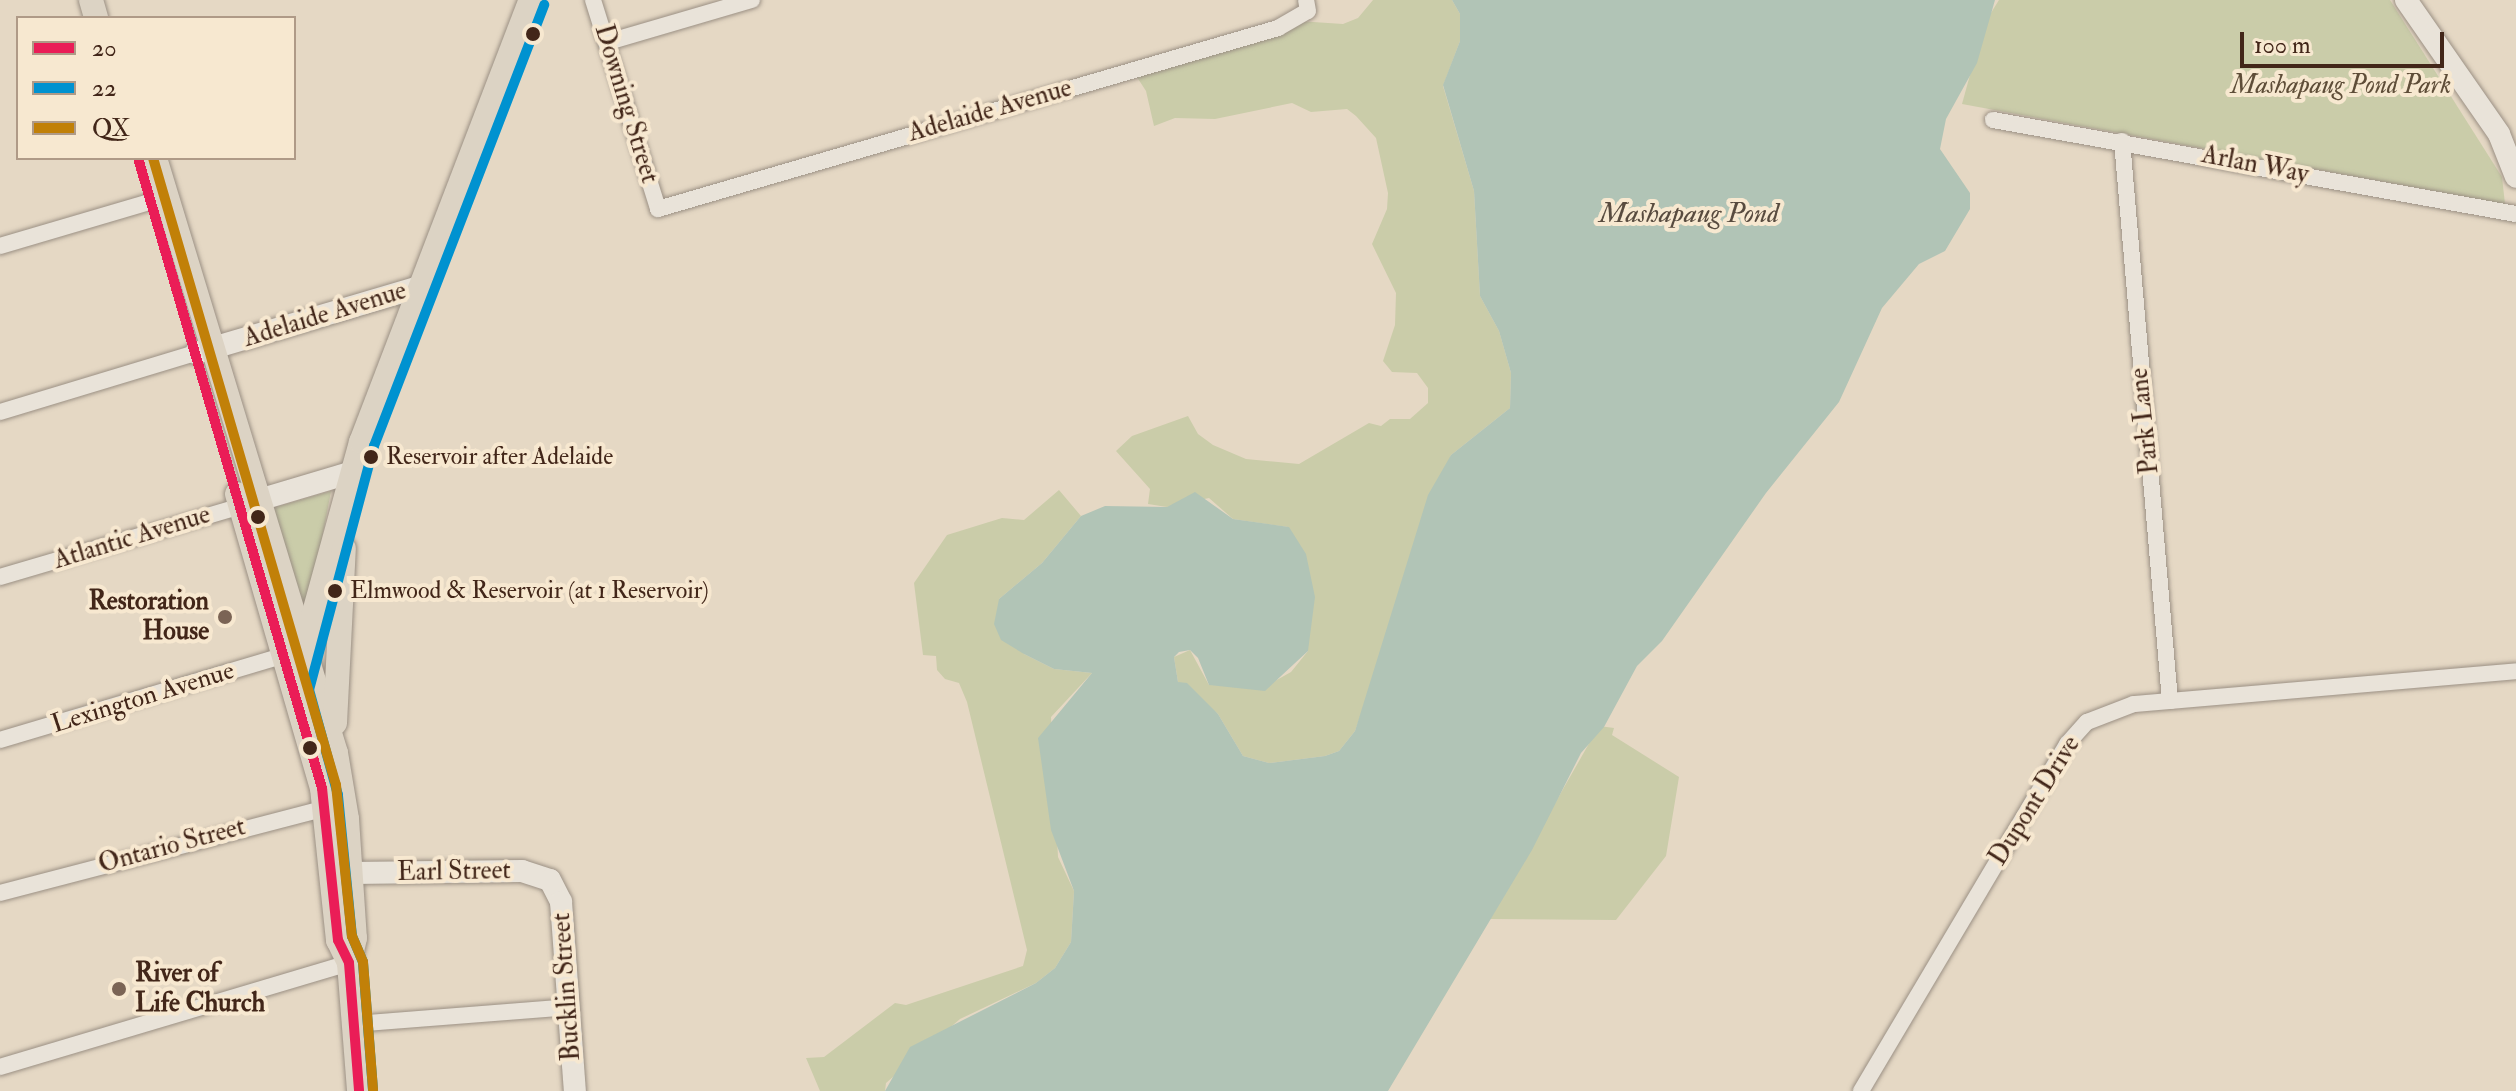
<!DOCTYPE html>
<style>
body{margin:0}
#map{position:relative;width:2516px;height:1091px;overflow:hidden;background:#e5d8c4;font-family:"IM FELL Double Pica",serif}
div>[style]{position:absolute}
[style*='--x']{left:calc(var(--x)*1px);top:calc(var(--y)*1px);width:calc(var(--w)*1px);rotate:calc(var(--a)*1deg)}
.green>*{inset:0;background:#cacca9}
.water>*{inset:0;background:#b1c4b6}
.roads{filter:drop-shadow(0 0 2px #9b9084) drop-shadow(0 0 2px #9b9084)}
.street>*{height:16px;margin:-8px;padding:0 8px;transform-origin:8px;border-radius:8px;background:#e9e3d9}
.secondary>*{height:22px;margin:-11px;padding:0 11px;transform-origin:11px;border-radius:11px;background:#e9e3d9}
.primary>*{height:24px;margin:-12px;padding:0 12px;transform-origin:12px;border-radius:12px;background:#dcd3c4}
.bus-1>*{height:10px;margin:-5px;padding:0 5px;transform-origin:5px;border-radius:5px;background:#ea1d57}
.bus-2>*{height:10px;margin:-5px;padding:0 5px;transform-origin:5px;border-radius:5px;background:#0092d0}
.bus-3>*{height:10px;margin:-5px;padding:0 5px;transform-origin:5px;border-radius:5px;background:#c18008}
.dots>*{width:22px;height:22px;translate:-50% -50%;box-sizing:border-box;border:4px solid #f7e8d0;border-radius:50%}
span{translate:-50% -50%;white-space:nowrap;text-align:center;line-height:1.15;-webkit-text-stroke:8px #f7e8d0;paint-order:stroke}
.bus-label{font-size:24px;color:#422619}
.left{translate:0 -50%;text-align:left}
.park-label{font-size:26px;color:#5e4d38;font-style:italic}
.street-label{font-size:26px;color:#422619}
.poi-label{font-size:26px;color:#422619;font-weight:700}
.right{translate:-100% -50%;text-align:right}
.water-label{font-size:28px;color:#584b3f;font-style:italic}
.legend{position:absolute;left:16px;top:16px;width:280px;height:144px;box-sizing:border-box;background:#f7e8d0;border:2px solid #af9a87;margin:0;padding:10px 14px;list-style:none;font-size:24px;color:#422619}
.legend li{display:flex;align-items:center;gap:16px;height:40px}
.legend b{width:40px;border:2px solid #af9a87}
.scale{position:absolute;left:2240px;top:32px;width:204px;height:36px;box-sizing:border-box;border:4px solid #422619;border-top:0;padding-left:10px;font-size:24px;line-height:28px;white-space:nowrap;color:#422619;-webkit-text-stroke:6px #f7e8d0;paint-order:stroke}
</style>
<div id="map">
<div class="green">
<i style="clip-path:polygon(1373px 0,1452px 0,1460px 14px,1460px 41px,1443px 86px,1474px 191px,1480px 296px,1499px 331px,1511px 373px,1510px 408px,1451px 455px,1355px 731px,1339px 751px,1325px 756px,1269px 763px,1243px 756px,1218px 714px,1178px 682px,1174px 657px,1190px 650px,1209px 685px,1266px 686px,1291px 672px,1308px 651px,1288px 527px,1233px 519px,1209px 498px,1167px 507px,1148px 504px,1150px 489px,1116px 451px,1132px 436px,1188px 416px,1198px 434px,1213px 445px,1246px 459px,1299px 464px,1369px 423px,1381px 426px,1390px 419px,1410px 419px,1428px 403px,1428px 388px,1417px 373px,1392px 372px,1383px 361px,1395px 325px,1396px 293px,1372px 244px,1387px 209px,1388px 193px,1376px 138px,1356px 116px,1347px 109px,1311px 112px,1292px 103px,1215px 119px,1175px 118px,1154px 126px,1146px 91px,1133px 71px,1298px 21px,1343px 24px,1358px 18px)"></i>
<i style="clip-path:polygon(1999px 0,2390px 0,2502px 177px,2505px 204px,1962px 104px,1984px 24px)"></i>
<i style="clip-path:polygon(1059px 490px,1081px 516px,1042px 563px,999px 599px,1024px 654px,1054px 669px,1092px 673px,1051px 717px,1058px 857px,1074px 891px,1071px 942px,1055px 968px,1036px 983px,960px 1019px,886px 1083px,885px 1091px,820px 1091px,806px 1058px,824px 1057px,895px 1003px,906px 1005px,1023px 966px,1027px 950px,967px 702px,959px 683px,945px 679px,937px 670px,936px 656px,923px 655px,914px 583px,947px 535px,1002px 518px,1024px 520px)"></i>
<i style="clip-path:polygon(331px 491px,310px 603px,299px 605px,269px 509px)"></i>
<i style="clip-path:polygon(1599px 726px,1614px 728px,1612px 735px,1679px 777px,1666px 856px,1616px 920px,1489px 919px)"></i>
</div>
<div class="water">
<i style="clip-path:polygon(1452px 0,1995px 0,1977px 63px,1946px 119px,1940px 149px,1970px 193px,1970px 209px,1945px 251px,1919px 264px,1882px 308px,1839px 402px,1766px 493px,1662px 641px,1637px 666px,1604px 727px,1581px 753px,1532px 850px,1388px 1091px,885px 1091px,910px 1047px,1036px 983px,1055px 968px,1071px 942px,1074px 891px,1051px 830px,1038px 738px,1092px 673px,1054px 669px,1024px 654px,1001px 640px,994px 624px,999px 599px,1042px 563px,1081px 516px,1105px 506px,1167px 507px,1195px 492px,1233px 519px,1289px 527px,1306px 554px,1315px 597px,1308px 651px,1265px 691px,1209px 685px,1198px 658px,1190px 650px,1179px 652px,1174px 657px,1178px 682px,1187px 683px,1218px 714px,1243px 756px,1269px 763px,1325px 756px,1339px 751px,1355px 731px,1428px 495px,1451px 455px,1510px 408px,1511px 373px,1499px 331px,1480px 296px,1474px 191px,1443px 85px,1460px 41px,1460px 14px)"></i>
</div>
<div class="roads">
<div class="street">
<i style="--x:593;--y:0;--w:219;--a:72.7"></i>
<i style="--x:658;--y:209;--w:646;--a:-16.27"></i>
<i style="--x:1278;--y:28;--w:34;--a:-30"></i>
<i style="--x:1308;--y:11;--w:11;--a:-100"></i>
<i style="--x:608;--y:42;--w:150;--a:-16.3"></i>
<i style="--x:1993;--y:120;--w:531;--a:10.19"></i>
<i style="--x:2122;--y:141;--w:562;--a:85.1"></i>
<i style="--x:0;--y:246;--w:173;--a:-16.4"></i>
<i style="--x:0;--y:412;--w:205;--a:-16.8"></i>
<i style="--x:0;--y:577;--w:251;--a:-16.4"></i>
<i style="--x:0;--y:740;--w:297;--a:-16.6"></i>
<i style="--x:0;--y:893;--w:342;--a:-14.6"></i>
<i style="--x:354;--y:1024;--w:216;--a:-4.5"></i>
<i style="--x:0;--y:1067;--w:364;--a:-16.6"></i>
<i style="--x:1861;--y:1091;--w:404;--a:-59.3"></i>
<i style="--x:2067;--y:744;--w:30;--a:-48"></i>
<i style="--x:2087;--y:722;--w:50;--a:-21"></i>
<i style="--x:2134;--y:704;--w:383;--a:-4.9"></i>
</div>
<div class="secondary">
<i style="--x:2406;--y:0;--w:163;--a:55.2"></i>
<i style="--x:2499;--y:134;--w:46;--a:68.4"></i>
<i style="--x:196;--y:353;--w:233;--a:-16.5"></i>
<i style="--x:242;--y:505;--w:119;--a:-16.6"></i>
<i style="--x:351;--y:873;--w:171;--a:-0.7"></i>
<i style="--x:522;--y:871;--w:29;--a:18"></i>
<i style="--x:550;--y:880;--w:25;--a:63"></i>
<i style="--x:561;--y:902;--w:190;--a:85.8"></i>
</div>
<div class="primary">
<i style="--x:91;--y:0;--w:19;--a:74"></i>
<i style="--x:155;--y:158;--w:622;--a:73.08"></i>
<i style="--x:336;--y:753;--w:67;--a:80.5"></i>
<i style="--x:347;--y:819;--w:119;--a:86.2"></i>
<i style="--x:355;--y:938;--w:26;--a:103"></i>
<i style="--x:349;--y:963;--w:128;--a:85.5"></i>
<i style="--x:237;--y:494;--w:306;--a:73.9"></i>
<i style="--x:322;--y:788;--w:153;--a:84"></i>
<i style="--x:338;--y:940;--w:25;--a:64"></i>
<i style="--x:304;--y:649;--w:215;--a:-74.6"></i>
<i style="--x:361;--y:442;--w:474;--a:-69"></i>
<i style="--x:335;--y:723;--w:175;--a:-87.1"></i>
</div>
</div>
<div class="bus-1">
<i style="--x:138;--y:158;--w:656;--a:73.72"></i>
<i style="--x:322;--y:788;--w:153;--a:84"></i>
<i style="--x:338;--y:940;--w:25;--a:64"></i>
<i style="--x:349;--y:963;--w:128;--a:85.5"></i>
</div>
<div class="bus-2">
<i style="--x:373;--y:1090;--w:128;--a:-94.5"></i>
<i style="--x:363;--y:962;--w:28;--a:-113"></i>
<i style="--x:352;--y:936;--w:142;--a:-95.7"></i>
<i style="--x:338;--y:795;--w:109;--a:-105.4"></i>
<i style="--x:309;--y:690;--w:253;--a:-75.1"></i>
<i style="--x:374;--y:446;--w:473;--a:-68.9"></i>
</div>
<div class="bus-3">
<i style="--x:153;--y:158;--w:653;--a:73.73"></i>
<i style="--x:336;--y:785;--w:152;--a:84"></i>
<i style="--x:352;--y:936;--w:28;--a:67"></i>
<i style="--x:363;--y:962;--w:128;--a:85.5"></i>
</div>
<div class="dots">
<i style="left:533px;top:34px;background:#422619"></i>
<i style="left:371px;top:457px;background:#422619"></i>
<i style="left:258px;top:517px;background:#422619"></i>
<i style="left:335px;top:591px;background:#422619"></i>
<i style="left:225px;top:617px;background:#7b6455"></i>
<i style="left:310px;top:748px;background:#422619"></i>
<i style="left:119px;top:989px;background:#7b6455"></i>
</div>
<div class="bus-label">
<span class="left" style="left:386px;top:457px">Reservoir after Adelaide</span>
<span class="left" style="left:350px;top:591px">Elmwood &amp; Reservoir (at 1 Reservoir)</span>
</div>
<div class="park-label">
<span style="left:2341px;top:86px">Mashapaug Pond Park</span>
</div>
<div class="street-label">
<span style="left:626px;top:104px;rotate:73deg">Downing Street</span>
<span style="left:990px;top:111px;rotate:-16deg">Adelaide Avenue</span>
<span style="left:2255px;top:165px;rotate:11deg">Arlan Way</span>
<span style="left:325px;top:315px;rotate:-17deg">Adelaide Avenue</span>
<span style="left:2145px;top:421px;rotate:-96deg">Park Lane</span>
<span style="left:132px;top:538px;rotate:-17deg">Atlantic Avenue</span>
<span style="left:143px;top:698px;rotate:-17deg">Lexington Avenue</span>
<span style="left:2035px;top:801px;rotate:-58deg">Dupont Drive</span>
<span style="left:172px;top:846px;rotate:-15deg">Ontario Street</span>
<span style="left:454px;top:872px;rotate:-1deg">Earl Street</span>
<span style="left:567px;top:987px;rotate:-94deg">Bucklin Street</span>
</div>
<div class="poi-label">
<span class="right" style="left:209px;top:617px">Restoration<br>House</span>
<span class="left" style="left:135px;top:989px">River of<br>Life Church</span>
</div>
<div class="water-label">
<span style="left:1689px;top:214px">Mashapaug Pond</span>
</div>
<ul class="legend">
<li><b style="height:10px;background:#ea1d57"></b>20</li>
<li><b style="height:10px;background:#0092d0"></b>22</li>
<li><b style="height:10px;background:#c18008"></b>QX</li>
</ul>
<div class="scale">100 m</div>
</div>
